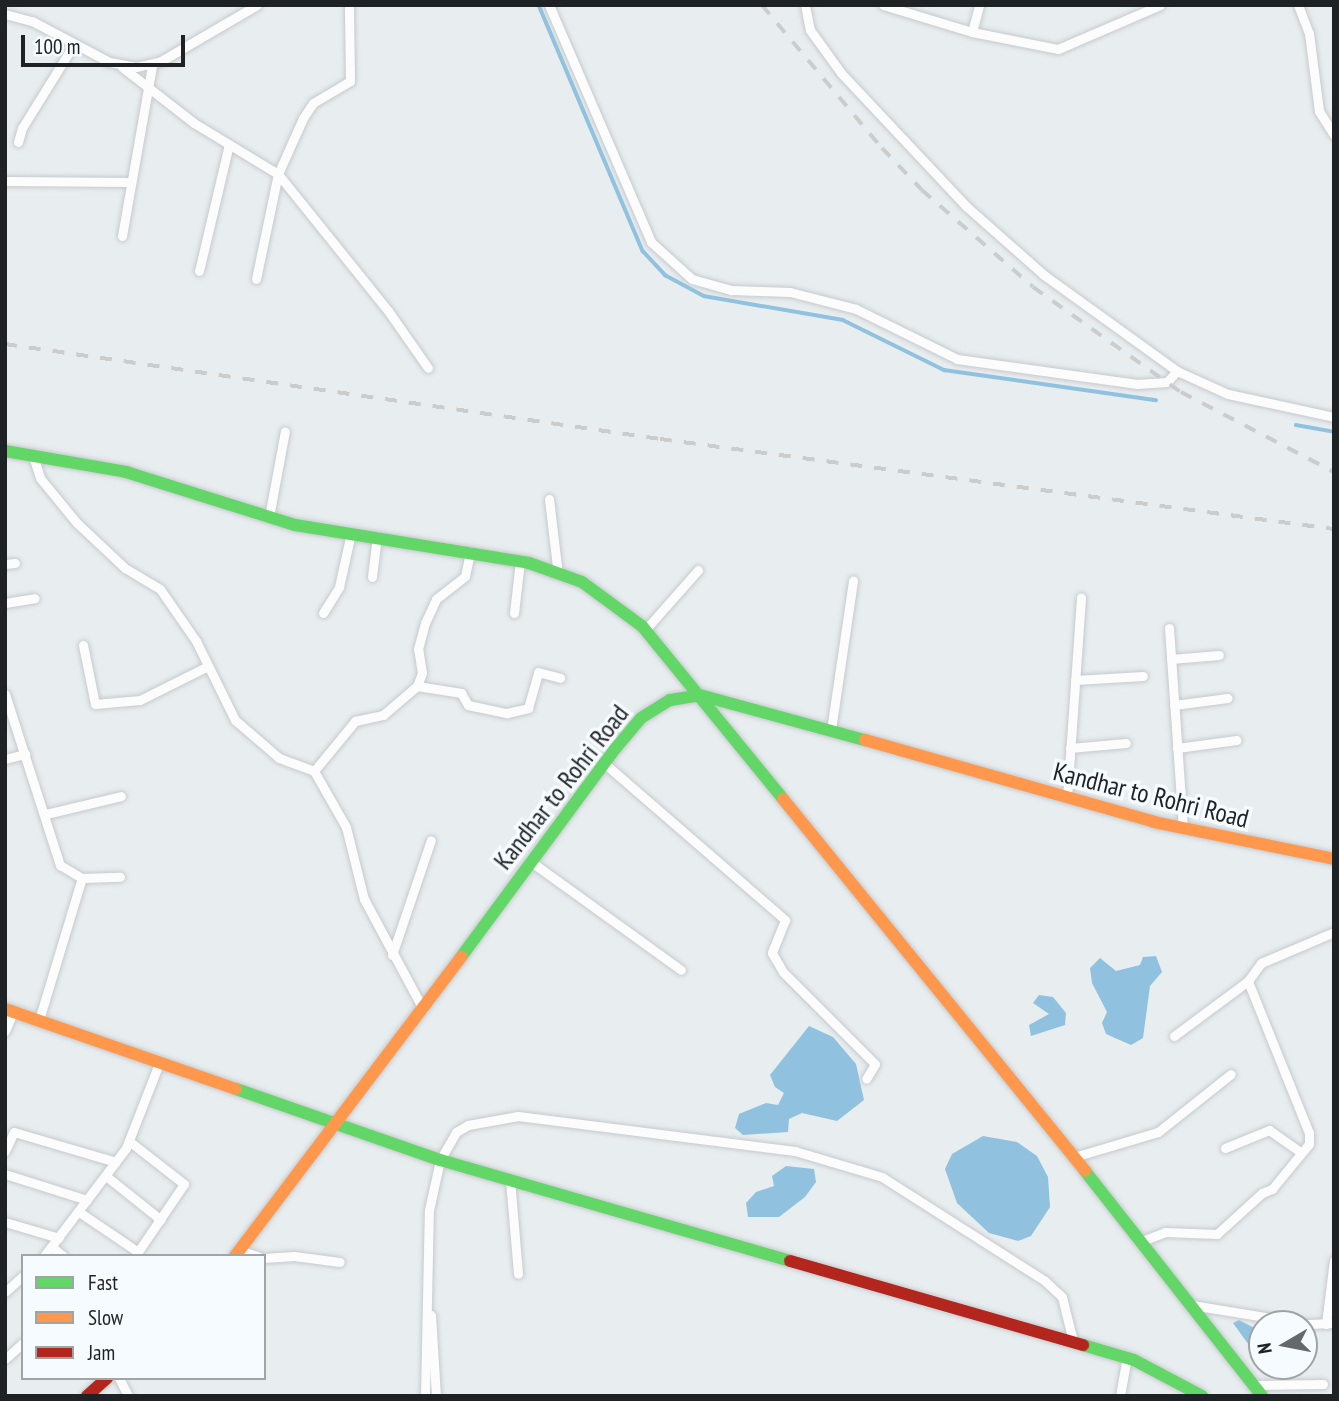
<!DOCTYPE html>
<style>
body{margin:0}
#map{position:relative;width:1339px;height:1401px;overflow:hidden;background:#e8edf0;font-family:"PT Sans Narrow",sans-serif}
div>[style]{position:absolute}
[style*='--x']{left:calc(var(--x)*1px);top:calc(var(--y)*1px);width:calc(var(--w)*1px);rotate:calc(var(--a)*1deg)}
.water>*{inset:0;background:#90c2df}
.stream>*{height:3.5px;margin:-1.75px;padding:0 1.75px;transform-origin:1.75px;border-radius:1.75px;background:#90c2df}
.roads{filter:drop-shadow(0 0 2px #c6cacc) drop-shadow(0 0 2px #c6cacc)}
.street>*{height:9px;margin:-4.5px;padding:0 4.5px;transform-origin:4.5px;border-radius:4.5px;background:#fcfcfd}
.fast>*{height:12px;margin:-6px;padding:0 6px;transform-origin:6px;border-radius:6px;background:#63d668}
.slow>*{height:12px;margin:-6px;padding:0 6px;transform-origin:6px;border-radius:6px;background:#ff974d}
.jam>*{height:12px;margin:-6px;padding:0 6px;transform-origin:6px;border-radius:6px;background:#b3261e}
.rail>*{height:3.5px;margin-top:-1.75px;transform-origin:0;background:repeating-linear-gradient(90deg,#cbcdcd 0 12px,transparent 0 24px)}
span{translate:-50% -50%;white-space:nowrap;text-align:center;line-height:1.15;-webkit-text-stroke:7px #f5fbfe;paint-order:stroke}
.street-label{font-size:26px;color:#1f2225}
.frame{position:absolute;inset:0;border:7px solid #1f2225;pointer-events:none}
.legend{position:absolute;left:21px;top:1254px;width:245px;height:126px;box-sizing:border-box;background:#f5fbfe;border:2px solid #9fa4a7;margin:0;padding:9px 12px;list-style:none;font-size:21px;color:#1f2225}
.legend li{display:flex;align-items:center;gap:14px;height:35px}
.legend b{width:35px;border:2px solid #9fa4a7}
.north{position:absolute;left:1248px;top:1310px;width:70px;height:70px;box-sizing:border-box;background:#f5fbfe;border:2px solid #9fa4a7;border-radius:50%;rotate:260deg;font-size:19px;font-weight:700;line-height:28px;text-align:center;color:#1f2225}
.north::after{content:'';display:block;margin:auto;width:24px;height:32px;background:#65696c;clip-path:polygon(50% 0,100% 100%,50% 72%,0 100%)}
.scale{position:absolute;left:21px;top:35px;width:164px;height:32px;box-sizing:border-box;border:4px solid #1f2225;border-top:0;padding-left:9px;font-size:21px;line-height:24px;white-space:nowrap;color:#1f2225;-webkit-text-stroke:5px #f5fbfe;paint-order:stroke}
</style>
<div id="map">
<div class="water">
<i style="clip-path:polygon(1156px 956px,1162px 972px,1150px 986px,1143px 1038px,1131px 1045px,1106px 1034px,1102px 1023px,1107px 1012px,1092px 983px,1090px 968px,1100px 958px,1116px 971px,1140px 965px,1143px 957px)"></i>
<i style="clip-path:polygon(1039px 995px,1053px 997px,1066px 1013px,1065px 1025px,1031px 1036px,1029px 1025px,1049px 1014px,1033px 1003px)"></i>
<i style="clip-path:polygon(809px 1026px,833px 1037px,856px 1064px,864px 1100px,837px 1121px,802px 1113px,789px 1119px,788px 1132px,743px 1135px,735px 1128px,739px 1114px,766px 1103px,778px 1105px,784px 1093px,775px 1087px,770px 1075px)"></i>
<i style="clip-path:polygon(983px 1136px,1017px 1142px,1037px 1156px,1048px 1177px,1050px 1207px,1031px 1236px,1018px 1241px,989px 1233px,957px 1203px,945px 1169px,952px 1154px)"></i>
<i style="clip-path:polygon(786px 1166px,814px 1169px,816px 1182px,805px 1197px,779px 1217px,748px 1217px,746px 1203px,756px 1192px,774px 1186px,772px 1176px)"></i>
<i style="clip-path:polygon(1239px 1320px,1262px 1332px,1262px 1363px,1233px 1323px)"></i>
</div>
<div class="stream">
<i style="--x:539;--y:5;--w:267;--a:67.1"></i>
<i style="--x:643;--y:251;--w:33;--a:47"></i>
<i style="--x:665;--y:275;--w:44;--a:28.3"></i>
<i style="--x:704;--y:296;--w:141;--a:9.8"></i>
<i style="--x:843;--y:320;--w:113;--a:26.3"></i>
<i style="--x:944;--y:370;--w:214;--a:8.1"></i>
<i style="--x:1296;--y:425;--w:39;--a:10"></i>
</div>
<div class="roads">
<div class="street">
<i style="--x:549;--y:5;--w:258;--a:66.7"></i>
<i style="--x:651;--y:242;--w:55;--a:42.1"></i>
<i style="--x:692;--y:279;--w:41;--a:15.8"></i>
<i style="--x:731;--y:290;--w:59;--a:1.9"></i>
<i style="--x:790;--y:292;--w:68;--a:14.4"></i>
<i style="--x:856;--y:309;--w:113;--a:26.3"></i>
<i style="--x:957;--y:359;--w:182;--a:7.9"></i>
<i style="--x:1137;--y:384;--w:30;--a:-4"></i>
<i style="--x:1167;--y:382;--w:15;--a:-48"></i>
<i style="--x:1177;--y:371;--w:56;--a:24.3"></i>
<i style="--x:1228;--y:394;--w:108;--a:12.2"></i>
<i style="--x:805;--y:5;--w:25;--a:79"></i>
<i style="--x:810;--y:30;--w:53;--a:54.2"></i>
<i style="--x:841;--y:73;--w:183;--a:46.8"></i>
<i style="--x:966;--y:206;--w:104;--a:41.5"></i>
<i style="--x:1044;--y:275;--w:164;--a:35.8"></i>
<i style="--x:883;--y:5;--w:93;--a:16.9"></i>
<i style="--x:972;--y:32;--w:88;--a:11.2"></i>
<i style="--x:1058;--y:49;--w:111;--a:-23.3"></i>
<i style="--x:1298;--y:5;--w:30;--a:69"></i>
<i style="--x:1309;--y:33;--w:79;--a:82.7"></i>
<i style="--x:1319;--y:111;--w:28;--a:58"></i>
<i style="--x:5;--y:14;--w:28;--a:15"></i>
<i style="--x:32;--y:21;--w:87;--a:28"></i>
<i style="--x:109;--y:62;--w:27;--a:10"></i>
<i style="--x:136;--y:67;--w:26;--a:-13"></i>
<i style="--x:161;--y:61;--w:111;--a:-30.3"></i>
<i style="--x:972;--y:32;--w:28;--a:-75"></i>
<i style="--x:122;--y:67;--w:91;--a:37.9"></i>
<i style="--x:194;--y:123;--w:98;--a:31.3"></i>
<i style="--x:278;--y:174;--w:177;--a:51.2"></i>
<i style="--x:389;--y:312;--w:68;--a:55.1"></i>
<i style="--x:18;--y:142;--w:15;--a:-74"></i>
<i style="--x:22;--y:128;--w:99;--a:-58.2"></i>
<i style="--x:5;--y:181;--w:124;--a:0.5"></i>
<i style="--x:122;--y:236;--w:174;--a:-80"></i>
<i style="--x:199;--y:271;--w:130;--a:-76.7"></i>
<i style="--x:256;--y:279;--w:107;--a:-78.2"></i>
<i style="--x:278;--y:174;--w:61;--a:-65.9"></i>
<i style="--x:303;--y:118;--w:18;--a:-56"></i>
<i style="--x:313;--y:103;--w:43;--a:-30.7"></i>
<i style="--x:350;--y:81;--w:76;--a:-90.8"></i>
<i style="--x:33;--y:456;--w:23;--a:72"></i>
<i style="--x:40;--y:478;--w:58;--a:50.6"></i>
<i style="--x:77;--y:523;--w:66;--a:43.2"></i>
<i style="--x:125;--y:568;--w:41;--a:31"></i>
<i style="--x:160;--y:589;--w:63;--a:55.3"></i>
<i style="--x:196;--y:641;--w:88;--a:63.7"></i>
<i style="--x:235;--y:720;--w:58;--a:40.8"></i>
<i style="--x:279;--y:758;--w:37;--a:20"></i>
<i style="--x:314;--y:771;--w:64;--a:60.3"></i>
<i style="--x:346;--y:827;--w:74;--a:76"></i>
<i style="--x:364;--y:899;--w:125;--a:61.8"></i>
<i style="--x:549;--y:499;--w:76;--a:83.2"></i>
<i style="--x:269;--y:517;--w:87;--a:-79.5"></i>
<i style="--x:5;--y:564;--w:10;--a:-6"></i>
<i style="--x:372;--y:577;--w:41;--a:-83"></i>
<i style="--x:5;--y:603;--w:30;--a:-9"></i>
<i style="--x:323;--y:613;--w:31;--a:-58"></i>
<i style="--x:339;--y:587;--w:55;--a:-77.5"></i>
<i style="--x:514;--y:613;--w:52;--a:-83.4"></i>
<i style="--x:1169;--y:628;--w:201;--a:86"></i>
<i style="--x:645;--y:630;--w:80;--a:-48.5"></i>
<i style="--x:83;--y:645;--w:60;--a:78.5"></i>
<i style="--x:95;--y:704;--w:45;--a:-5.1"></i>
<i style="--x:140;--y:700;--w:76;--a:-26.6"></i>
<i style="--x:1171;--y:659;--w:48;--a:-4.8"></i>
<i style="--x:1075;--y:680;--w:68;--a:-3.4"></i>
<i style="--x:417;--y:686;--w:45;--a:9"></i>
<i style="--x:461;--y:693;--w:14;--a:60"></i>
<i style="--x:468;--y:705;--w:40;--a:12"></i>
<i style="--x:507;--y:713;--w:22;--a:-13"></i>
<i style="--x:528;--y:708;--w:37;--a:-74"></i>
<i style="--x:538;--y:672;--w:23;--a:15"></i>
<i style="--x:5;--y:694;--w:180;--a:72.2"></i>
<i style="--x:60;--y:865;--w:26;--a:31"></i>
<i style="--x:82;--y:878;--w:38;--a:-2"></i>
<i style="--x:1174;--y:705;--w:54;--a:-7.4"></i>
<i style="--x:831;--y:730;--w:151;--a:-81.6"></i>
<i style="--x:1070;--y:748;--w:56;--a:-5.1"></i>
<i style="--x:1177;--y:748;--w:60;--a:-7.7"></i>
<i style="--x:5;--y:759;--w:21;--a:-14"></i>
<i style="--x:604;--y:763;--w:240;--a:40.9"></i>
<i style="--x:785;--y:920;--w:35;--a:112"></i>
<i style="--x:772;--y:953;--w:22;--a:60"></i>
<i style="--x:783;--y:972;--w:130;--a:45"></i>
<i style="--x:875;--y:1064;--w:17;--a:121"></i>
<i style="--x:314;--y:771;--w:65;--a:-50.6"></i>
<i style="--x:355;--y:721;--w:29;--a:-12"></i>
<i style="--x:383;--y:715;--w:45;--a:-40.5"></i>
<i style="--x:417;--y:686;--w:14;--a:-69"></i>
<i style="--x:422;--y:673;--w:24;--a:-99"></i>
<i style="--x:418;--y:649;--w:27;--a:-75"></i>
<i style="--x:425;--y:623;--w:26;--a:-65"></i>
<i style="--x:436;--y:599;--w:37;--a:-38"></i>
<i style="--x:465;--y:576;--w:25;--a:-78"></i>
<i style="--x:1067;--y:798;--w:201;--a:-86"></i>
<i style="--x:46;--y:814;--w:77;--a:-13.5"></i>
<i style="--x:530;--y:861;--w:186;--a:35.8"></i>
<i style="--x:392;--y:955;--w:121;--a:-71.3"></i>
<i style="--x:39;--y:1020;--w:148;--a:-73.2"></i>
<i style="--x:5;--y:1031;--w:21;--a:-67"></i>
<i style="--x:1174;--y:1036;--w:92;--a:-36.6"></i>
<i style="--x:129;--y:1141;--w:70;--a:38"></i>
<i style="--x:184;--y:1184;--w:87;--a:124.2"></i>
<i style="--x:1225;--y:1148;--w:48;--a:-22.2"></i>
<i style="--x:1269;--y:1130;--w:39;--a:35"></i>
<i style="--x:5;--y:1151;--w:21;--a:-65"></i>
<i style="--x:14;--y:1132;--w:106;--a:16.4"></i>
<i style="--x:1074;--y:1157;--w:88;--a:-16.6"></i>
<i style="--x:1158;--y:1132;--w:93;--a:-38.5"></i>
<i style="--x:5;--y:1174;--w:86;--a:17.6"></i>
<i style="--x:106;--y:1176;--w:70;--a:38.7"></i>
<i style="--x:510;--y:1180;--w:94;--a:85.1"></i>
<i style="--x:79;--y:1212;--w:71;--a:34.1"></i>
<i style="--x:5;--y:1222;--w:56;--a:16.5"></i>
<i style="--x:1142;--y:1241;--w:25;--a:-21"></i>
<i style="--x:1165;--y:1232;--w:52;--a:2.2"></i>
<i style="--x:1217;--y:1234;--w:61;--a:-42.3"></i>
<i style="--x:1262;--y:1193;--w:11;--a:-22"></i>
<i style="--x:1272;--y:1189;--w:58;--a:-50.6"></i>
<i style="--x:1309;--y:1144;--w:11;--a:-90"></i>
<i style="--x:1309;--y:1133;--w:164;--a:-111.9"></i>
<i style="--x:1248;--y:981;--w:22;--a:-54"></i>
<i style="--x:1261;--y:963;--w:79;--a:-23"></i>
<i style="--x:52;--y:1247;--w:14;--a:39"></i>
<i style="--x:239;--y:1250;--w:20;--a:18"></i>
<i style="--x:44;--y:1256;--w:136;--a:-52.8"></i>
<i style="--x:126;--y:1148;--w:93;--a:-68.7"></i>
<i style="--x:264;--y:1258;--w:30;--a:-4"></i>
<i style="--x:294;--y:1256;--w:46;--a:7.4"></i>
<i style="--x:5;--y:1292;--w:24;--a:-42"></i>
<i style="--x:1192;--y:1305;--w:118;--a:9.3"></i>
<i style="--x:1308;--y:1324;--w:26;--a:-2"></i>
<i style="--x:431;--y:1315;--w:81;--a:86.5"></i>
<i style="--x:1326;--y:1324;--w:64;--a:-82.9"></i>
<i style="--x:5;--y:1359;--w:24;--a:-42"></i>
<i style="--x:119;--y:1378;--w:20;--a:63"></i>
<i style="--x:1254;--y:1385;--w:69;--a:-0.8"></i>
<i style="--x:425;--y:1396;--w:186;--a:-88.8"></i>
<i style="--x:429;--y:1210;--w:51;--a:-77.6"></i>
<i style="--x:440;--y:1160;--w:32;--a:-60"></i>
<i style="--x:456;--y:1132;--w:14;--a:-30"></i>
<i style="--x:468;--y:1125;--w:51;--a:-10.2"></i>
<i style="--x:518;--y:1116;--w:279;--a:7.2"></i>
<i style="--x:795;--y:1151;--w:91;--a:16.6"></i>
<i style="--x:882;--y:1177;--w:193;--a:32.5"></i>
<i style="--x:1045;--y:1281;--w:23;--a:43"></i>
<i style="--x:1062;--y:1297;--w:45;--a:76"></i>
<i style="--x:1120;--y:1396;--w:39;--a:-80"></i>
</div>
<div class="fast">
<i style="--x:5;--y:451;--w:123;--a:9.8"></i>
<i style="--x:126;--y:472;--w:177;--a:17.4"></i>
<i style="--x:295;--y:525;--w:237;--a:9.2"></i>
<i style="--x:529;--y:563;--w:56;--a:19.7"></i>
<i style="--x:582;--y:582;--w:74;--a:36.3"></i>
<i style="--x:642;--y:626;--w:223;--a:50.8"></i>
<i style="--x:461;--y:957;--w:259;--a:-53.5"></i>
<i style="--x:615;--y:749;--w:40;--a:-50"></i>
<i style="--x:641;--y:718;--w:34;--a:-32"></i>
<i style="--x:670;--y:700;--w:30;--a:-9"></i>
<i style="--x:700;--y:695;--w:171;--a:15.3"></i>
<i style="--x:236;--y:1089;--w:216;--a:19.2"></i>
<i style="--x:440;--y:1160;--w:364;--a:16.1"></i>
<i style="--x:1085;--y:1171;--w:286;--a:51.8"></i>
<i style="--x:1083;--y:1345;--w:53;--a:16.4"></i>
<i style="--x:1134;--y:1360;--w:77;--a:27.9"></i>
</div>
<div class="slow">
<i style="--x:865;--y:740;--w:300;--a:15.8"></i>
<i style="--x:1154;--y:822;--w:184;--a:11.6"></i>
<i style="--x:783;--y:799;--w:479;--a:50.9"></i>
<i style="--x:5;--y:1009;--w:244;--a:19.1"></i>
<i style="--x:235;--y:1256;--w:375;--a:-52.9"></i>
</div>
<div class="jam">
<i style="--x:790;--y:1261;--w:305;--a:16"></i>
<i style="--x:87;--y:1396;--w:27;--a:-42"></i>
</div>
</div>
<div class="rail">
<i style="--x:762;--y:5;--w:187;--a:50"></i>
<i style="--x:882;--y:148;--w:58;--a:46.4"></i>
<i style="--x:922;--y:190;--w:147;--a:41.1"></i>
<i style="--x:1033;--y:287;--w:181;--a:35.4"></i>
<i style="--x:1181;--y:392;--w:173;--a:27.6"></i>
<i style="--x:5;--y:344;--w:662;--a:8.25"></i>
<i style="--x:660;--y:439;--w:680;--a:7.61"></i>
</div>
<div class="street-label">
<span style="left:561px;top:787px;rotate:-52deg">Kandhar to Rohri Road</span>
<span style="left:1151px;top:795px;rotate:14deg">Kandhar to Rohri Road</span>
</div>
<div class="frame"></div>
<ul class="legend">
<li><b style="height:9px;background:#63d668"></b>Fast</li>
<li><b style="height:9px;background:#ff974d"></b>Slow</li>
<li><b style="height:9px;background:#b3261e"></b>Jam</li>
</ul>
<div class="north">N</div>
<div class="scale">100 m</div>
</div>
